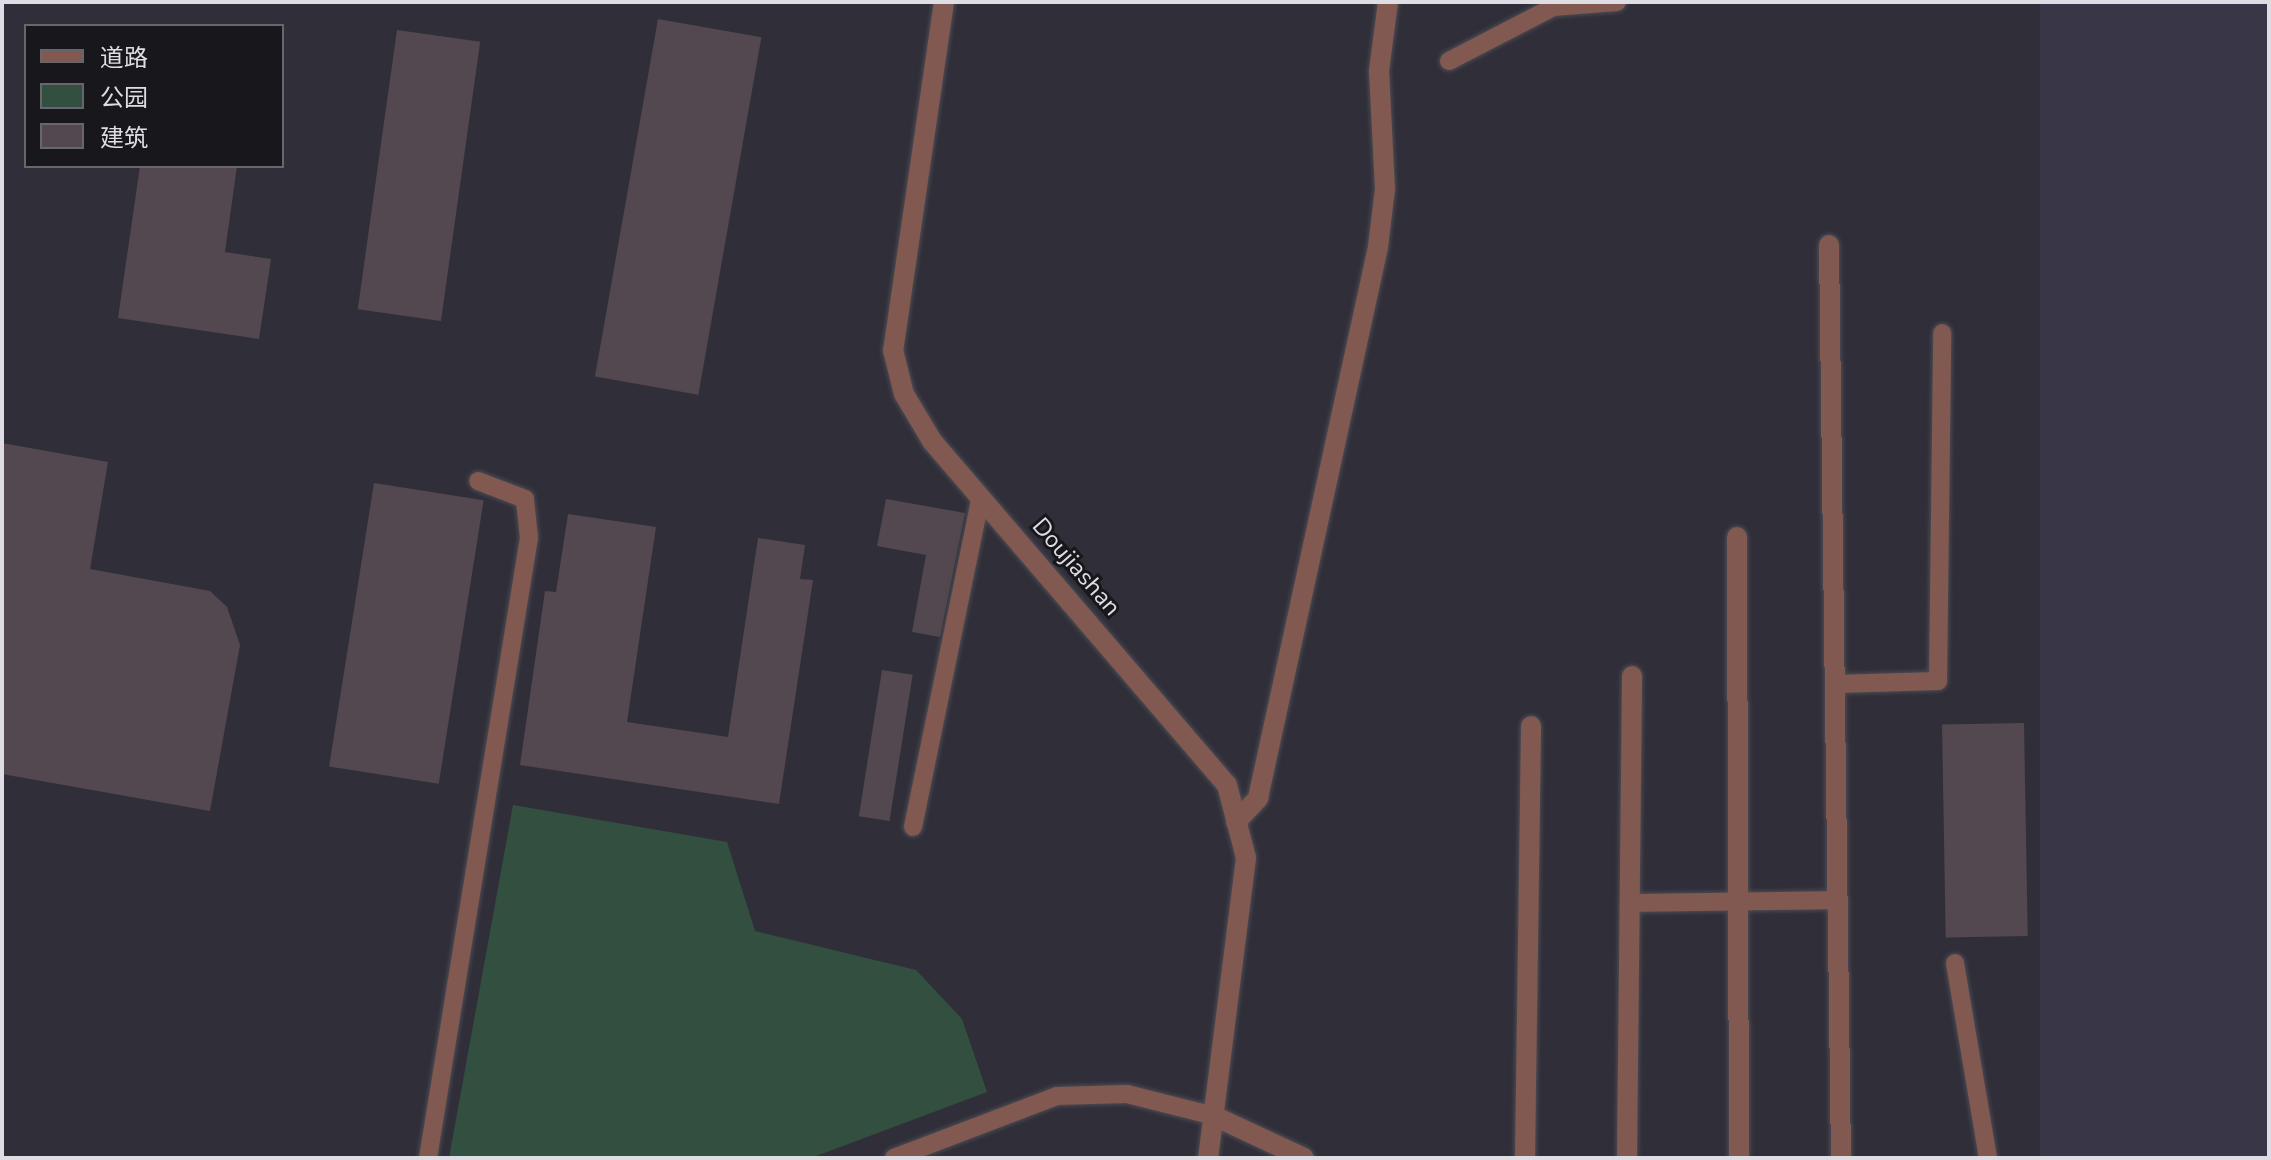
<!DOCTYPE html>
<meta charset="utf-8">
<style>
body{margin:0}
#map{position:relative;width:2271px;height:1160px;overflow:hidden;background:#302f39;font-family:"Nunito Sans","Noto Sans SC",sans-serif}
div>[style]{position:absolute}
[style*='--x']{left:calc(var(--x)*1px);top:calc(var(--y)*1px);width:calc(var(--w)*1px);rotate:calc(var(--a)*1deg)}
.built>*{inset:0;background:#393747;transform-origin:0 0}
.green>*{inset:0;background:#334f40}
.building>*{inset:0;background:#53484f;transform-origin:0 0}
.roads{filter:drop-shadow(0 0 2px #4c4b54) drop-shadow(0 0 2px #4c4b54)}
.lane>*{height:18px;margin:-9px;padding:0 9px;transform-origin:9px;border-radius:9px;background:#815950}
.street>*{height:20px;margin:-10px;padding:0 10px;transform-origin:10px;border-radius:10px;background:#815950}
span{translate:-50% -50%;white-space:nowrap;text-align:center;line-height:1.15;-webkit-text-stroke:6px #18171c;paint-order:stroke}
.street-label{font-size:24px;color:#dddde3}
.frame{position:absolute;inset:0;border:4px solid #dddde3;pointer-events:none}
.legend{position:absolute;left:24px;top:24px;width:260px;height:144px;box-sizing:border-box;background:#18171c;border:2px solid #67666c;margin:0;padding:10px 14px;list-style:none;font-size:24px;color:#dddde3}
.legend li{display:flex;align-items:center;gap:16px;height:40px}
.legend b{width:40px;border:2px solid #67666c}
</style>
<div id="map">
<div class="built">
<i style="left:2040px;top:2px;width:229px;height:1156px"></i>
</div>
<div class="green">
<i style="clip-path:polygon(513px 805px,727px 842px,755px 931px,916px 970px,962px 1019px,987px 1092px,811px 1158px,449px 1158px)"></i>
</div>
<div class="building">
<i style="left:658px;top:19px;width:105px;height:363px;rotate:10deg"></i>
<i style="left:397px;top:30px;width:84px;height:282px;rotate:8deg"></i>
<i style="clip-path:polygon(140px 166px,237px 166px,225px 252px,271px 259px,259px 339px,118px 318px)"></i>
<i style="clip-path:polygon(2px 443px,108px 462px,90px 569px,210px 591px,227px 607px,240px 645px,210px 811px,2px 774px)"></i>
<i style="left:374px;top:483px;width:111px;height:287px;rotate:9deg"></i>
<i style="clip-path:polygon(886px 499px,965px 513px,940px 637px,912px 632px,926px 555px,877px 546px)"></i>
<i style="clip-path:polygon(568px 514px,656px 527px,627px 722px,728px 737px,758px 538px,805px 545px,800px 579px,813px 580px,779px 804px,520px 765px,545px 591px,556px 592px)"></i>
<i style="left:882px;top:670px;width:31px;height:148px;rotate:9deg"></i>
<i style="left:2024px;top:723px;width:213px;height:82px;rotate:89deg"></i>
</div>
<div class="roads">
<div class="lane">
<i style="--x:1449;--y:61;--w:117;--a:-27.4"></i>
<i style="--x:1553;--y:7;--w:64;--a:-4.5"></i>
<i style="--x:1835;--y:684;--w:103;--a:-1.7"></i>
<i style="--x:1938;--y:681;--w:348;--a:-89.3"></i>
<i style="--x:913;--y:827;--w:337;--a:-78.4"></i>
<i style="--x:1630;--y:903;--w:208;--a:-0.8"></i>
<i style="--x:1955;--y:963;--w:198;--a:80.4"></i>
<i style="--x:428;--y:1158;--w:628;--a:-80.75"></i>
<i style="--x:529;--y:538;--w:39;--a:-96"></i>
<i style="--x:525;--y:499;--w:50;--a:-159"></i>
<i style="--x:894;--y:1158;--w:174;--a:-20.8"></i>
<i style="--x:1057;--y:1096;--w:70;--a:-1.6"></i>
<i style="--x:1127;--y:1094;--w:90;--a:14.2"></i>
</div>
<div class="street">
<i style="--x:944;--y:2;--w:352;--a:98.3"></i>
<i style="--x:893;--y:350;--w:45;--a:76"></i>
<i style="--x:904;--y:394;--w:55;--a:59.2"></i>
<i style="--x:932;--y:441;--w:453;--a:49.4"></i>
<i style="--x:1227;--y:785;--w:75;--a:75.4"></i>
<i style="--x:1246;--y:858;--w:302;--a:97.2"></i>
<i style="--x:1829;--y:245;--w:913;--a:89.25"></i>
<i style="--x:1737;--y:537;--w:621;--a:89.82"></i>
<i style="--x:1236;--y:822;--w:33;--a:-47"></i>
<i style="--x:1258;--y:798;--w:564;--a:-77.71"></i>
<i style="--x:1378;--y:247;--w:58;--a:-83.1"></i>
<i style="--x:1385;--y:189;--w:118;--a:-92.9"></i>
<i style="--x:1379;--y:71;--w:70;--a:-82.6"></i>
<i style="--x:1214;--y:1116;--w:99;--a:25"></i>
<i style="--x:1525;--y:1158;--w:432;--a:-89.2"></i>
<i style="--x:1627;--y:1158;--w:482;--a:-89.4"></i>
</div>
</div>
<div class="street-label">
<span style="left:1076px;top:567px;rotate:49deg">Doujiashan</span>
</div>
<div class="frame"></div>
<ul class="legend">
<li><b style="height:10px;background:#815950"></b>道路</li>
<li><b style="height:22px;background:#334f40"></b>公园</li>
<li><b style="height:22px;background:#53484f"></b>建筑</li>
</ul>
</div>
